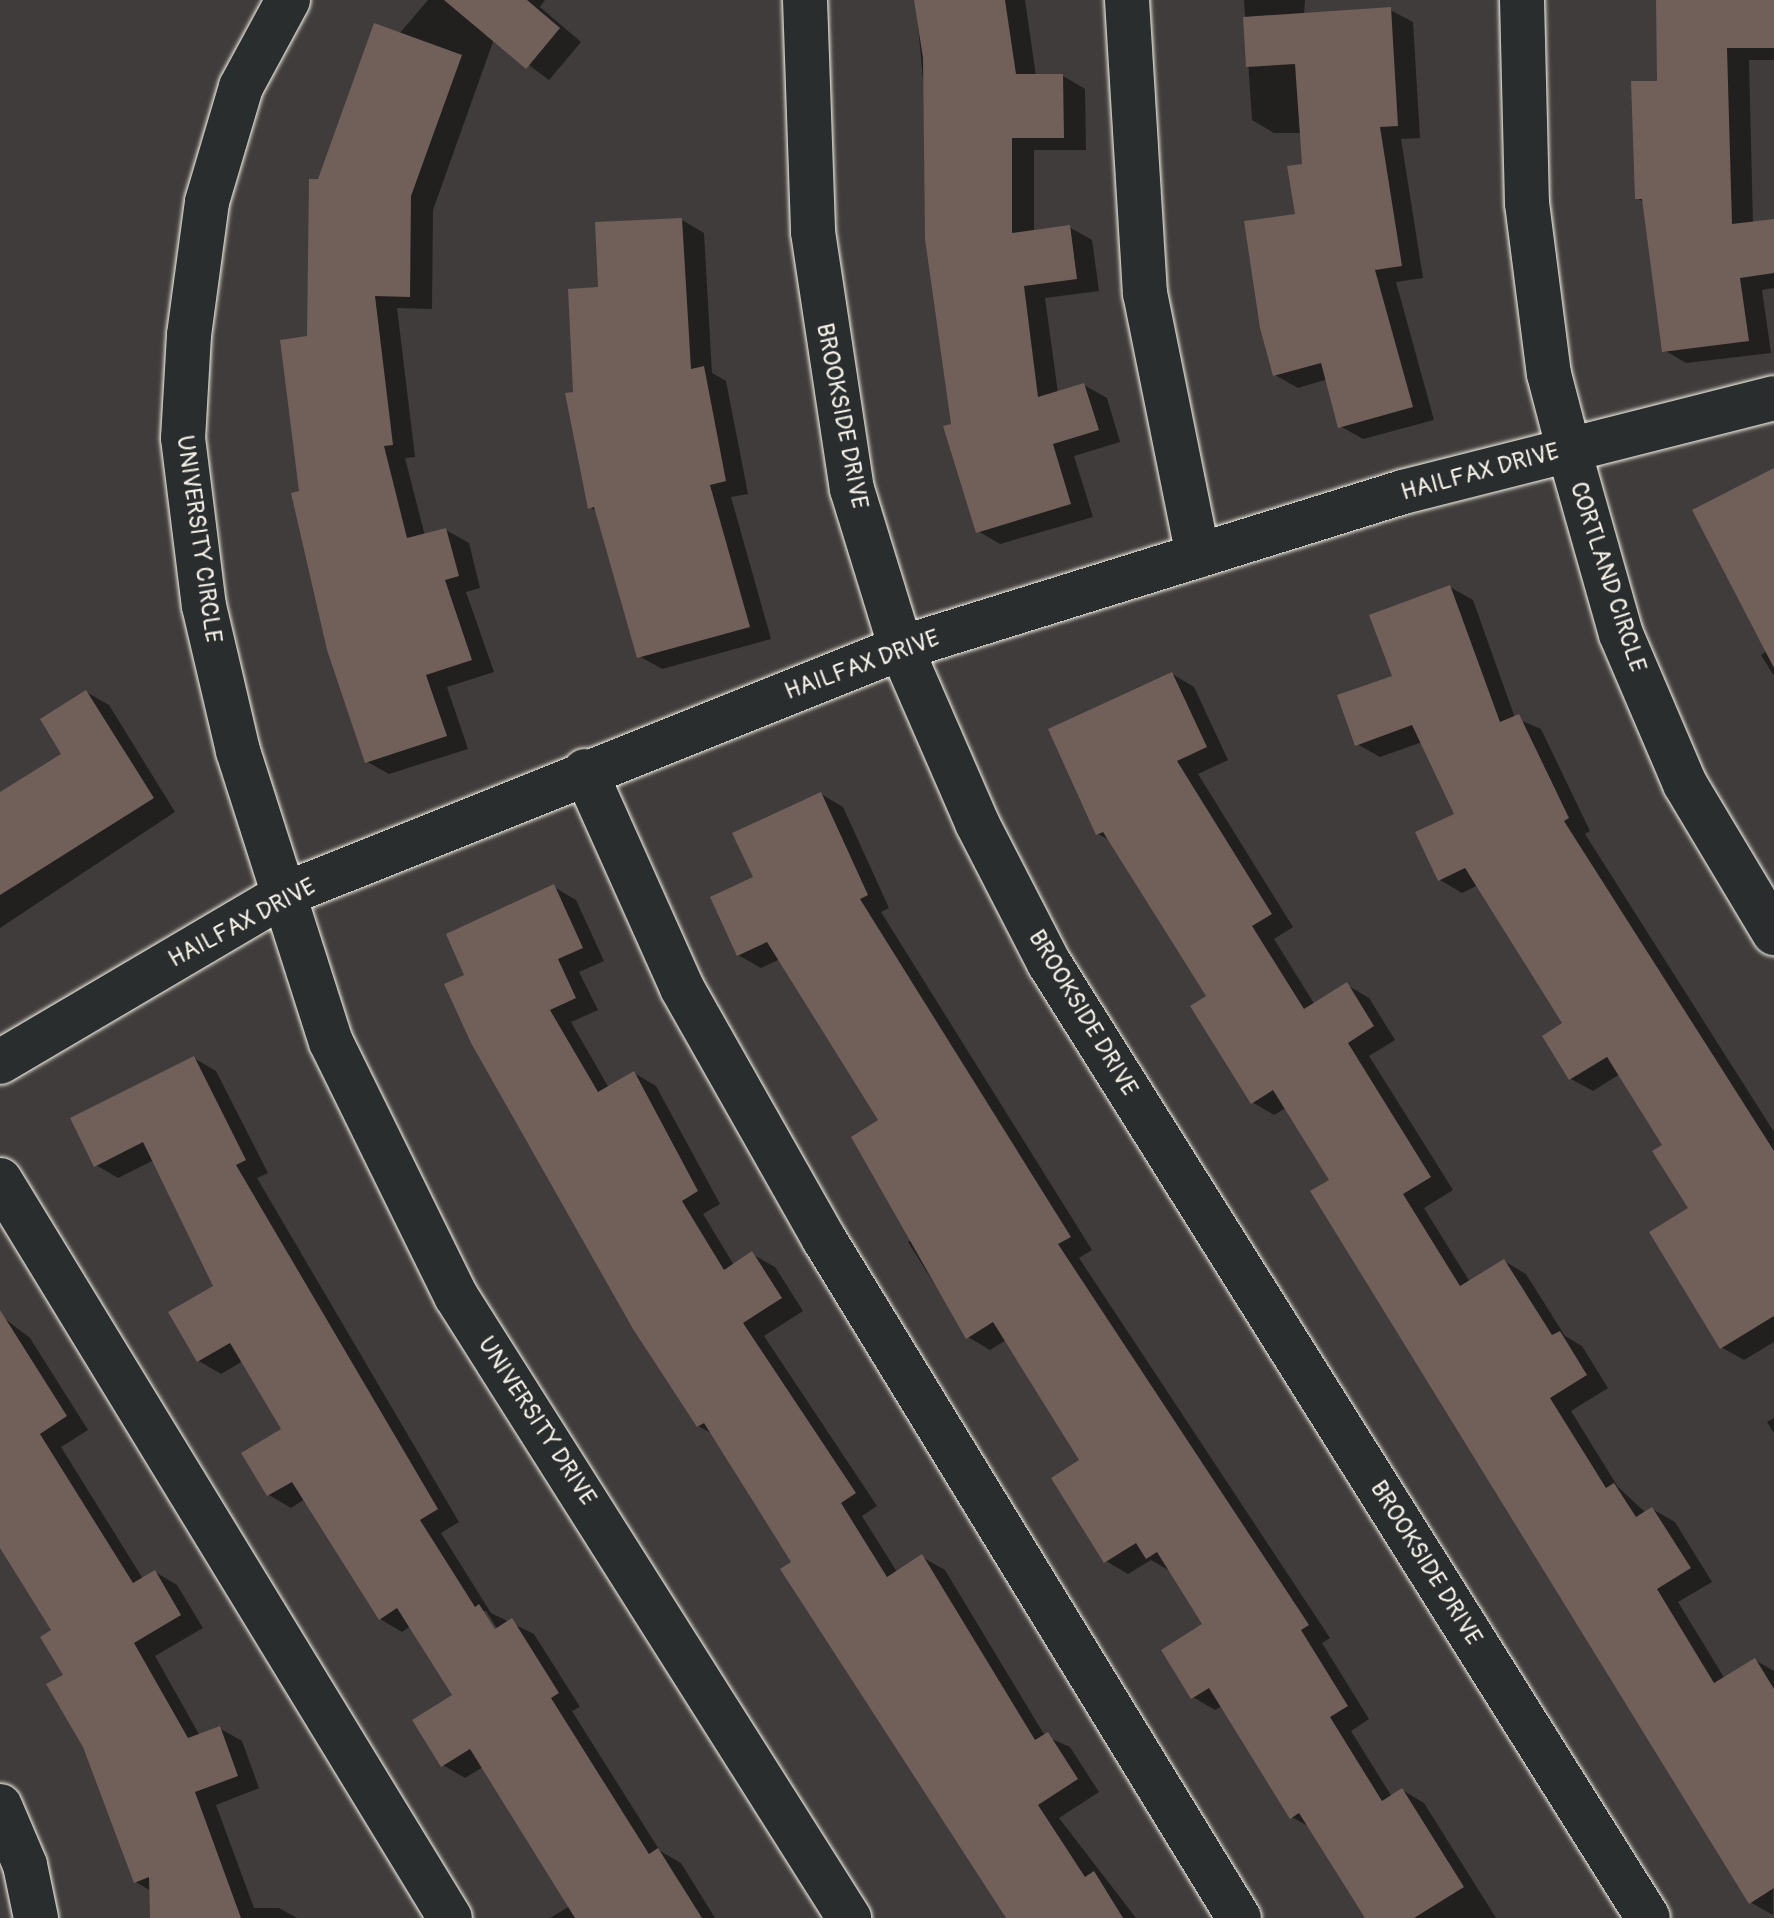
<!DOCTYPE html>
<style>
body{margin:0}
#map{position:relative;width:1774px;height:1918px;overflow:hidden;background:#3f3c3b;font-family:Pangolin,sans-serif}
div>[style]{position:absolute}
[style*='--x']{left:calc(var(--x)*1px);top:calc(var(--y)*1px);width:calc(var(--w)*1px);rotate:calc(var(--a)*1deg)}
.shadow>*{inset:0;background:#0007}
.building>*{inset:0;background:#715f59}
.roads{filter:drop-shadow(0 0 2px #f4f1e8) drop-shadow(0 0 2px #f4f1e8)}
.minor>*{height:44px;margin:-22px;padding:0 22px;transform-origin:22px;border-radius:22px;background:#2a2d2e}
span{translate:-50% -50%;white-space:nowrap;text-align:center;line-height:1.15;-webkit-text-stroke:6px #2a2d2e;paint-order:stroke}
.street-label{font-size:24px;color:#f4f1e8}
</style>
<div id="map">
<div class="shadow">
<i style="clip-path:polygon(428px 0,545px 0,540px 7px,581px 42px,549px 80px,494px 39px,433px 210px,432px 309px,397px 308px,415px 457px,405px 458px,425px 536px,446px 530px,469px 543px,480px 588px,466px 592px,494px 672px,447px 687px,468px 749px,389px 774px,366px 761px,301px 492px,309px 338px,319px 181px,399px 34px)"></i>
<i style="clip-path:polygon(916px 0,1025px 0,1036px 76px,1063px 76px,1085px 89px,1086px 150px,1034px 150px,1034px 232px,1069px 227px,1092px 240px,1099px 291px,1045px 298px,1058px 393px,1084px 385px,1107px 398px,1120px 442px,1074px 456px,1093px 517px,1000px 544px,978px 531px,953px 425px)"></i>
<i style="clip-path:polygon(1244px 0,1305px 0,1304px 15px,1390px 10px,1413px 22px,1420px 138px,1401px 139px,1423px 278px,1396px 282px,1434px 420px,1363px 439px,1340px 426px,1328px 379px,1298px 388px,1275px 375px,1304px 166px,1302px 133px,1274px 133px,1252px 120px)"></i>
<i style="clip-path:polygon(1658px 0,1774px 0,1774px 60px,1749px 60px,1753px 224px,1774px 221px,1774px 288px,1762px 290px,1771px 353px,1686px 363px,1664px 350px,1645px 203px,1637px 198px,1659px 83px)"></i>
<i style="clip-path:polygon(682px 220px,704px 233px,712px 373px,726px 381px,748px 494px,731px 497px,771px 639px,662px 669px,639px 656px,598px 512px,590px 507px,575px 393px,600px 289px)"></i>
<i style="clip-path:polygon(1774px 480px,1774px 676px,1761px 655px,1767px 651px)"></i>
<i style="clip-path:polygon(1450px 587px,1473px 600px,1515px 718px,1541px 729px,1590px 831px,1585px 834px,1774px 1132px,1774px 1342px,1744px 1360px,1721px 1347px,1690px 1208px,1664px 1145px,1620px 1074px,1593px 1091px,1571px 1079px,1565px 1024px,1478px 885px,1462px 893px,1440px 880px,1457px 815px,1422px 742px,1380px 757px,1357px 744px)"></i>
<i style="clip-path:polygon(1172px 674px,1194px 687px,1228px 760px,1198px 774px,1293px 927px,1274px 939px,1315px 1005px,1347px 985px,1369px 998px,1395px 1040px,1369px 1056px,1453px 1190px,1424px 1208px,1470px 1282px,1504px 1261px,1526px 1274px,1565px 1336px,1582px 1346px,1608px 1388px,1571px 1411px,1618px 1487px,1646px 1513px,1652px 1509px,1675px 1522px,1712px 1582px,1678px 1602px,1725px 1679px,1755px 1660px,1774px 1671px,1773px 1915px,1750px 1902px,1332px 1180px,1286px 1108px,1274px 1115px,1252px 1102px,1209px 997px,1111px 841px,1098px 834px)"></i>
<i style="clip-path:polygon(86px 692px,109px 705px,175px 812px,0 928px,0 794px,64px 754px)"></i>
<i style="clip-path:polygon(821px 794px,843px 807px,889px 908px,881px 912px,1092px 1250px,1079px 1258px,1330px 1638px,1322px 1643px,1369px 1719px,1351px 1731px,1392px 1797px,1402px 1790px,1424px 1803px,1496px 1918px,1373px 1918px,1313px 1829px,1292px 1817px,1222px 1706px,1215px 1710px,1193px 1697px,1205px 1625px,1170px 1571px,1151px 1560px,1128px 1574px,1106px 1561px,1082px 1461px,1006px 1340px,990px 1350px,968px 1337px,908px 1242px,916px 1237px,881px 1121px,780px 959px,761px 968px,738px 955px,756px 878px)"></i>
<i style="clip-path:polygon(554px 887px,576px 900px,604px 961px,579px 972px,598px 1010px,571px 1022px,609px 1088px,634px 1073px,656px 1086px,720px 1204px,703px 1214px,734px 1265px,752px 1254px,775px 1267px,803px 1311px,764px 1336px,877px 1506px,862px 1516px,897px 1572px,922px 1557px,945px 1570px,1045px 1736px,1070px 1747px,1099px 1792px,1059px 1818px,1136px 1918px,1007px 1918px,783px 1570px,794px 1563px,713px 1434px,698px 1426px,467px 976px)"></i>
<i style="clip-path:polygon(evenodd,194px 1058px,216px 1071px,268px 1173px,257px 1178px,459px 1522px,441px 1533px,491px 1613px,534px 1634px,580px 1707px,572px 1711px,660px 1851px,681px 1863px,715px 1918px,550px 1918px,570px 1906px,483px 1767px,465px 1778px,443px 1765px,454px 1696px,411px 1626px,402px 1632px,380px 1619px,305px 1499px,291px 1508px,269px 1495px,283px 1430px,243px 1361px,221px 1374px,199px 1361px,216px 1286px,154px 1160px,118px 1178px,96px 1165px,194px 1058px,482px 1611px,486px 1611px,502px 1636px,499px 1638px,482px 1611px)"></i>
<i style="clip-path:polygon(0 1315px,30px 1338px,88px 1430px,61px 1447px,143px 1579px,155px 1572px,177px 1585px,203px 1628px,155px 1656px,200px 1736px,219px 1728px,242px 1741px,259px 1788px,216px 1805px,254px 1908px,279px 1908px,297px 1918px,152px 1918px,151px 1891px,136px 1882px,54px 1631px,0 1544px)"></i>
<i style="clip-path:polygon(1774px 1418px,1774px 1433px,1767px 1422px)"></i>
</div>
<div class="building">
<i style="clip-path:polygon(444px 0,527px 0,560px 28px,526px 69px)"></i>
<i style="clip-path:polygon(914px 0,1005px 0,1016px 74px,1063px 74px,1064px 138px,1012px 138px,1012px 233px,1070px 225px,1077px 279px,1024px 286px,1038px 397px,1084px 383px,1099px 430px,1053px 444px,1071px 504px,976px 533px,943px 426px,951px 424px,925px 239px,923px 58px)"></i>
<i style="clip-path:polygon(1656px 0,1774px 0,1774px 48px,1727px 48px,1732px 224px,1774px 219px,1774px 273px,1740px 278px,1749px 341px,1662px 352px,1642px 199px,1635px 199px,1631px 81px,1657px 81px)"></i>
<i style="clip-path:polygon(1391px 7px,1398px 126px,1380px 127px,1402px 266px,1375px 270px,1413px 407px,1338px 428px,1321px 363px,1273px 376px,1260px 328px,1244px 221px,1295px 214px,1287px 166px,1302px 164px,1295px 64px,1246px 67px,1243px 17px)"></i>
<i style="clip-path:polygon(374px 23px,462px 55px,411px 196px,410px 297px,375px 296px,393px 445px,384px 446px,407px 538px,446px 528px,459px 576px,445px 580px,472px 660px,426px 675px,447px 736px,365px 763px,327px 650px,291px 493px,299px 491px,280px 340px,307px 336px,309px 179px,318px 179px)"></i>
<i style="clip-path:polygon(682px 218px,691px 369px,704px 366px,726px 481px,710px 485px,750px 627px,637px 658px,594px 507px,588px 509px,565px 393px,573px 392px,568px 289px,598px 287px,595px 222px)"></i>
<i style="clip-path:polygon(1774px 468px,1774px 668px,1692px 510px)"></i>
<i style="clip-path:polygon(1450px 585px,1500px 722px,1519px 714px,1569px 818px,1564px 821px,1774px 1151px,1774px 1316px,1720px 1349px,1649px 1232px,1688px 1208px,1652px 1151px,1662px 1145px,1607px 1057px,1569px 1080px,1542px 1036px,1562px 1023px,1465px 868px,1438px 881px,1415px 832px,1454px 814px,1412px 725px,1355px 746px,1337px 695px,1392px 676px,1369px 615px)"></i>
<i style="clip-path:polygon(1172px 672px,1207px 747px,1177px 761px,1272px 914px,1252px 926px,1304px 1009px,1347px 982px,1374px 1026px,1348px 1043px,1431px 1177px,1403px 1194px,1460px 1286px,1504px 1259px,1552px 1335px,1560px 1331px,1587px 1375px,1550px 1398px,1606px 1488px,1614px 1483px,1636px 1517px,1652px 1507px,1691px 1568px,1657px 1589px,1714px 1683px,1755px 1658px,1774px 1689px,1774px 1888px,1749px 1904px,1310px 1191px,1329px 1180px,1273px 1090px,1251px 1104px,1190px 1006px,1206px 996px,1103px 832px,1096px 835px,1048px 729px)"></i>
<i style="clip-path:polygon(86px 690px,154px 798px,0 895px,0 792px,61px 754px,40px 719px)"></i>
<i style="clip-path:polygon(821px 792px,868px 895px,860px 899px,1071px 1237px,1058px 1244px,1309px 1625px,1301px 1630px,1348px 1706px,1330px 1717px,1382px 1801px,1402px 1788px,1464px 1887px,1414px 1918px,1365px 1918px,1299px 1813px,1290px 1819px,1209px 1688px,1191px 1699px,1161px 1650px,1202px 1624px,1157px 1552px,1146px 1559px,1136px 1543px,1104px 1563px,1051px 1478px,1079px 1460px,993px 1322px,966px 1339px,851px 1137px,878px 1120px,767px 942px,737px 956px,710px 897px,753px 877px,732px 833px)"></i>
<i style="clip-path:polygon(554px 884px,583px 948px,558px 959px,576px 998px,550px 1010px,598px 1092px,634px 1071px,698px 1191px,682px 1201px,724px 1270px,752px 1251px,782px 1298px,743px 1323px,856px 1493px,841px 1503px,887px 1577px,922px 1554px,1035px 1740px,1048px 1732px,1078px 1779px,1038px 1805px,1085px 1877px,1094px 1871px,1123px 1918px,1006px 1918px,780px 1569px,791px 1562px,704px 1423px,697px 1427px,633px 1329px,471px 1043px,444px 984px,464px 975px,446px 934px)"></i>
<i style="clip-path:polygon(194px 1056px,246px 1160px,236px 1165px,438px 1509px,420px 1520px,475px 1607px,479px 1604px,495px 1629px,512px 1618px,559px 1693px,551px 1698px,649px 1854px,658px 1848px,702px 1918px,575px 1918px,470px 1749px,441px 1767px,412px 1720px,452px 1695px,397px 1608px,379px 1620px,292px 1482px,267px 1496px,241px 1453px,281px 1429px,230px 1343px,197px 1362px,168px 1312px,213px 1286px,143px 1142px,94px 1167px,70px 1118px)"></i>
<i style="clip-path:polygon(0 1310px,67px 1416px,40px 1434px,133px 1583px,155px 1570px,181px 1615px,134px 1643px,188px 1738px,220px 1726px,238px 1776px,195px 1792px,241px 1918px,150px 1918px,149px 1877px,134px 1883px,83px 1747px,46px 1684px,63px 1675px,40px 1637px,51px 1630px,0 1548px)"></i>
</div>
<div class="roads">
<div class="minor">
<i style="--x:288;--y:0;--w:99;--a:118.4"></i>
<i style="--x:241;--y:87;--w:120;--a:106.5"></i>
<i style="--x:207;--y:202;--w:134;--a:97.7"></i>
<i style="--x:189;--y:335;--w:103;--a:93.3"></i>
<i style="--x:183;--y:438;--w:169;--a:82.9"></i>
<i style="--x:204;--y:606;--w:149;--a:76.8"></i>
<i style="--x:238;--y:751;--w:305;--a:72.3"></i>
<i style="--x:331;--y:1042;--w:283;--a:63.8"></i>
<i style="--x:456;--y:1296;--w:736;--a:57.71"></i>
<i style="--x:805;--y:0;--w:232;--a:88"></i>
<i style="--x:813;--y:232;--w:260;--a:81.4"></i>
<i style="--x:852;--y:489;--w:166;--a:72.9"></i>
<i style="--x:901;--y:648;--w:191;--a:66.5"></i>
<i style="--x:977;--y:823;--w:157;--a:62.8"></i>
<i style="--x:1049;--y:963;--w:1127;--a:57.9"></i>
<i style="--x:1127;--y:0;--w:294;--a:86.5"></i>
<i style="--x:1145;--y:293;--w:268;--a:78.6"></i>
<i style="--x:1522;--y:0;--w:203;--a:88.6"></i>
<i style="--x:1527;--y:203;--w:172;--a:82.7"></i>
<i style="--x:1549;--y:374;--w:75;--a:75.4"></i>
<i style="--x:1568;--y:447;--w:194;--a:74.2"></i>
<i style="--x:1621;--y:634;--w:163;--a:66.9"></i>
<i style="--x:1685;--y:784;--w:174;--a:59.1"></i>
<i style="--x:585;--y:771;--w:238;--a:65.9"></i>
<i style="--x:682;--y:988;--w:288;--a:60.5"></i>
<i style="--x:824;--y:1239;--w:796;--a:58.57"></i>
<i style="--x:0;--y:1062;--w:329;--a:-30.5"></i>
<i style="--x:283;--y:895;--w:666;--a:-21.79"></i>
<i style="--x:901;--y:648;--w:526;--a:-17.26"></i>
<i style="--x:1403;--y:492;--w:383;--a:-14.2"></i>
<i style="--x:0;--y:1180;--w:864;--a:58.63"></i>
<i style="--x:0;--y:1806;--w:64;--a:67"></i>
<i style="--x:25;--y:1865;--w:54;--a:78.3"></i>
</div>
</div>
<div class="street-label">
<span style="left:842px;top:416px;rotate:79deg">BROOKSIDE DRIVE</span>
<span style="left:1480px;top:472px;rotate:-15deg">HAILFAX DRIVE</span>
<span style="left:199px;top:539px;rotate:82deg">UNIVERSITY CIRCLE</span>
<span style="left:1608px;top:577px;rotate:72deg">CORTLAND CIRCLE</span>
<span style="left:862px;top:665px;rotate:-20deg">HAILFAX DRIVE</span>
<span style="left:242px;top:923px;rotate:-28deg">HAILFAX DRIVE</span>
<span style="left:1083px;top:1013px;rotate:59deg">BROOKSIDE DRIVE</span>
<span style="left:537px;top:1421px;rotate:57deg">UNIVERSITY DRIVE</span>
<span style="left:1426px;top:1563px;rotate:58deg">BROOKSIDE DRIVE</span>
</div>
</div>
